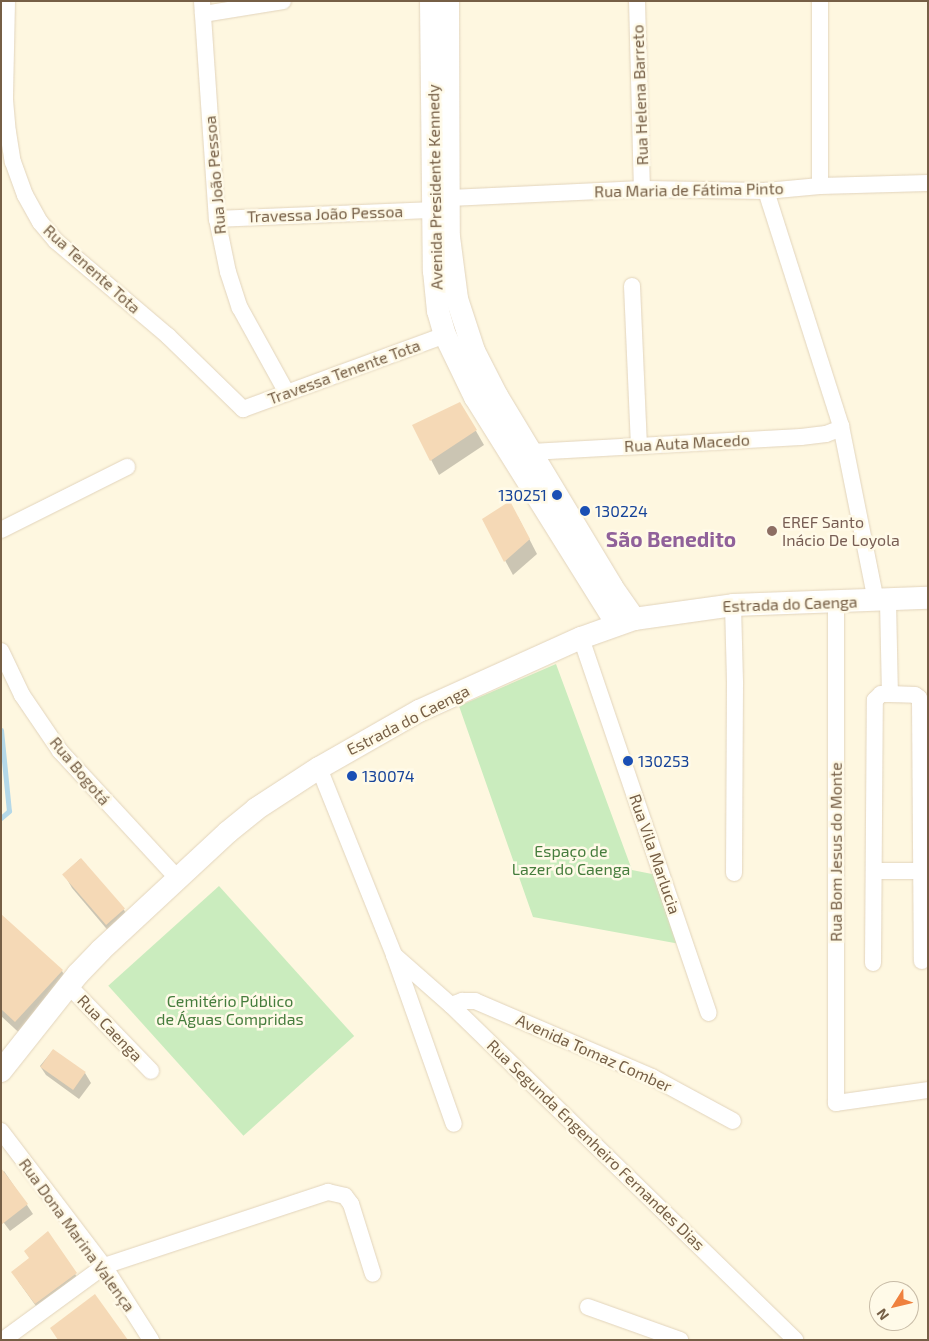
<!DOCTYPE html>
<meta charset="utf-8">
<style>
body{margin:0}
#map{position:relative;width:929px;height:1341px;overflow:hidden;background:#fef7e0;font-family:"Exo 2",sans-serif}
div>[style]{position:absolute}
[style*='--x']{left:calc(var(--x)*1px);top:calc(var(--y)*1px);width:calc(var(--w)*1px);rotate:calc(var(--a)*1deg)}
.green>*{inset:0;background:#caecbe;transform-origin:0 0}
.shadow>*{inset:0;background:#0003}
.stream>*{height:5px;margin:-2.5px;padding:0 2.5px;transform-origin:2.5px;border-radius:2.5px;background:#b4d8e8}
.building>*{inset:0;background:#f5d9b6;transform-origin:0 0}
.roads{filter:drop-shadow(0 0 1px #e2d4bc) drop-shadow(0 0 1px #e2d4bc)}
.street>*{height:16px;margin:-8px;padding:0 8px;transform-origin:8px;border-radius:8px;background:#fff}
.secondary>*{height:22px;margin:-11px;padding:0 11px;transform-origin:11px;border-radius:11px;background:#fff}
.dots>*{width:14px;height:14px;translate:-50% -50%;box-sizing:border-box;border:2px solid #fffae8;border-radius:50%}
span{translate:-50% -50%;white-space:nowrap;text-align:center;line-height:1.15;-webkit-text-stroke:5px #fffae8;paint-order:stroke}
.street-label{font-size:16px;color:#765f46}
.transit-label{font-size:16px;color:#164399}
.right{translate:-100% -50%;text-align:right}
.left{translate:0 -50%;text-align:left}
.education-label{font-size:16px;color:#785e54}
.park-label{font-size:16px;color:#467d3d}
.district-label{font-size:21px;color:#90619a;font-weight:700}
.frame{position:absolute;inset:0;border:2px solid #765f46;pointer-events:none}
.north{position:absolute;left:869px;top:1281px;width:50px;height:50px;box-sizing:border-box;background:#fffae8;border:1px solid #c8bca7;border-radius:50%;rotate:234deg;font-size:14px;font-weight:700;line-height:20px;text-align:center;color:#765f46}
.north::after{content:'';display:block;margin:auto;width:18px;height:22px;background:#ef813e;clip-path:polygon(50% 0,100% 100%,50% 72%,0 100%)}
</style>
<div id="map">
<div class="green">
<i style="clip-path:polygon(556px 664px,632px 870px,657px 875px,680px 944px,533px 917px,459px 706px)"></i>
<i style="left:219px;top:886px;width:202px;height:149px;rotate:48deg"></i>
</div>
<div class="shadow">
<i style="clip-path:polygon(413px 425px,476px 431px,484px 445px,439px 475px)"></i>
<i style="clip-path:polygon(518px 517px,537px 554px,513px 575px,483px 520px)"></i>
<i style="clip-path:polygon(80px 859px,124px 910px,133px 925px,116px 940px,72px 888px,64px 874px)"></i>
<i style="clip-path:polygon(1px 915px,62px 971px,73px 990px,27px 1040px,1px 1016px)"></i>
<i style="clip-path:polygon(53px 1050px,85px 1073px,91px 1083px,79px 1099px,46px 1075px,40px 1066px)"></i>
<i style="clip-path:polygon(4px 1171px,33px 1214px,10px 1231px,1px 1219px,1px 1174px)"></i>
<i style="clip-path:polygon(48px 1233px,81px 1283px,41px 1313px,18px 1281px)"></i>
</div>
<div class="stream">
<i style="--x:1;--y:730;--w:81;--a:84.4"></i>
<i style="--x:9;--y:811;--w:11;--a:139"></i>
</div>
<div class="building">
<i style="clip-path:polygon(460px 402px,477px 430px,430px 461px,412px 425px)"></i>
<i style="clip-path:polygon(510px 501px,530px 539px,504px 562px,482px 519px)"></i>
<i style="left:81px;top:858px;width:67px;height:25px;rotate:49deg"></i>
<i style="clip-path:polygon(1px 914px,63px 970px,15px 1022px,1px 1009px)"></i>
<i style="left:53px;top:1049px;width:40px;height:22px;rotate:35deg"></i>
<i style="clip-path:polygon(1px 1168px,28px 1204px,1px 1225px)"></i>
<i style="clip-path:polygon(48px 1231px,77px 1273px,35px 1304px,11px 1272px,29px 1258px,24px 1251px)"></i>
<i style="clip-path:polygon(95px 1294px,128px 1340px,58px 1340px,50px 1328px)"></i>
</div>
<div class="roads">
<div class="street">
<i style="--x:7;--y:1;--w:99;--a:91.2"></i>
<i style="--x:5;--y:100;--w:32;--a:85"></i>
<i style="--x:8;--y:132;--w:30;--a:81"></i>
<i style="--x:13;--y:162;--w:35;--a:70"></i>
<i style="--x:25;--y:195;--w:31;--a:61"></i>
<i style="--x:40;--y:222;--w:25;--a:50"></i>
<i style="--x:56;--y:241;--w:147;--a:40.3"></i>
<i style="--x:168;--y:336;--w:105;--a:44.2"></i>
<i style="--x:243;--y:409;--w:215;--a:-20.1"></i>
<i style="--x:202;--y:1;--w:219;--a:86.1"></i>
<i style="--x:217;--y:219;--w:54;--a:78.3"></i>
<i style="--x:228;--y:272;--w:38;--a:72"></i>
<i style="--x:240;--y:308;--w:97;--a:61.1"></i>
<i style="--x:637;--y:1;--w:188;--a:88.5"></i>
<i style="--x:820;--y:1;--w:185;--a:90"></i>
<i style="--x:203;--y:14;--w:81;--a:-9.2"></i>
<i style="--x:450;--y:198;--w:192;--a:-2.7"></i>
<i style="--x:642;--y:189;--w:124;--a:0.9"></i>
<i style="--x:766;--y:191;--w:54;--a:-5.3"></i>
<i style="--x:820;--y:186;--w:108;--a:-1.6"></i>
<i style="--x:217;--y:219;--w:216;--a:-2.4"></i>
<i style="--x:632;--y:286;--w:160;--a:87.5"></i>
<i style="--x:841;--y:426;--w:178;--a:78.7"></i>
<i style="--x:531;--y:452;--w:270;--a:-3.2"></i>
<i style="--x:801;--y:437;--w:25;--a:-7"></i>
<i style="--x:826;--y:434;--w:14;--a:-21"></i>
<i style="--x:839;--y:429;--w:4;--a:-56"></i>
<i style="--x:841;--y:426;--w:247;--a:-107.7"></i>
<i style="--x:1;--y:530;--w:141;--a:-26.6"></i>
<i style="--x:888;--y:601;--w:93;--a:88.8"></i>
<i style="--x:890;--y:694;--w:25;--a:2"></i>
<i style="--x:915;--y:695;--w:5;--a:37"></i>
<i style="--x:919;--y:698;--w:4;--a:76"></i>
<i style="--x:920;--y:702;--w:259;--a:89.6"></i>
<i style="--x:836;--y:602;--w:501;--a:90"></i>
<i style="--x:836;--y:1103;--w:93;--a:-8"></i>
<i style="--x:733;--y:605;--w:79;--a:88.5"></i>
<i style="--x:735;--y:684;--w:189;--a:90.3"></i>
<i style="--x:581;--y:638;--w:396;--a:71.2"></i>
<i style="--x:1;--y:651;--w:49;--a:64.5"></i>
<i style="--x:22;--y:695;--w:68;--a:55.8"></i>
<i style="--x:60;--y:751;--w:173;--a:47.3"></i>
<i style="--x:319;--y:768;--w:201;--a:68.1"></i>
<i style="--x:394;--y:955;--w:179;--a:70.5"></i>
<i style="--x:874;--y:871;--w:48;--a:0"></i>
<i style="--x:394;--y:955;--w:76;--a:41.3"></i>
<i style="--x:451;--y:1005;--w:480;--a:44.2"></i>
<i style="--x:873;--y:963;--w:263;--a:-89.6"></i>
<i style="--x:875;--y:700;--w:8;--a:-45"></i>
<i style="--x:881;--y:694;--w:9;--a:0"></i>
<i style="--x:69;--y:986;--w:118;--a:46"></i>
<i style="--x:451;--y:1005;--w:12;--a:-20"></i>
<i style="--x:462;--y:1001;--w:13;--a:0"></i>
<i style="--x:475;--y:1001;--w:193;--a:23.2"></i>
<i style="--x:652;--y:1077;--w:92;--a:28.5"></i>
<i style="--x:1;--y:1131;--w:170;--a:52.7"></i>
<i style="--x:104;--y:1266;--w:88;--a:57.6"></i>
<i style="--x:588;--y:1307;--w:98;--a:19.7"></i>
<i style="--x:3;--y:1340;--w:125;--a:-36.2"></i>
<i style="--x:104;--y:1266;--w:236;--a:-18.3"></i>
<i style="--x:328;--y:1192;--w:17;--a:13"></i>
<i style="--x:345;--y:1196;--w:10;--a:53"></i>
<i style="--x:351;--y:1204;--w:73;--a:72.6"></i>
</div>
<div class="secondary">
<i style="--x:431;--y:1;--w:270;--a:89.4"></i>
<i style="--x:434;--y:271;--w:40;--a:84.3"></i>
<i style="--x:438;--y:311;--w:25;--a:74"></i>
<i style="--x:445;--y:335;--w:69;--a:64.2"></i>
<i style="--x:475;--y:397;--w:268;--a:58"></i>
<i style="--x:448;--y:1;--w:236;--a:89.8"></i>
<i style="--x:449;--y:237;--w:63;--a:82.6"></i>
<i style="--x:457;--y:299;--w:55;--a:71.9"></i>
<i style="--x:474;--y:351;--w:51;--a:62.9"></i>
<i style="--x:497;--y:396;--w:223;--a:58.9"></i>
<i style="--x:612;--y:587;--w:39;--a:55"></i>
<i style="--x:1;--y:1071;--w:124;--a:-51.6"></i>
<i style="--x:78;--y:974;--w:33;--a:-46"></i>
<i style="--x:101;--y:950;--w:173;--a:-42.9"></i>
<i style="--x:228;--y:832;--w:36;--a:-39"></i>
<i style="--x:256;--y:809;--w:75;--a:-33.1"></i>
<i style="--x:319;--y:768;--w:115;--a:-29.7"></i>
<i style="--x:419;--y:711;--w:178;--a:-24.3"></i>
<i style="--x:581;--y:638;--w:56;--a:-19.7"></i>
<i style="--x:634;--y:619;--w:100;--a:-8"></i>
<i style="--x:733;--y:605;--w:195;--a:-2.1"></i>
</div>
</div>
<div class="dots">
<i style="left:557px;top:495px;background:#1a4fb4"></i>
<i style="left:585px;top:511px;background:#1a4fb4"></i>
<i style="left:772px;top:531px;background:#8d6e63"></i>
<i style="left:628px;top:761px;background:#1a4fb4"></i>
<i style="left:352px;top:776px;background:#1a4fb4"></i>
</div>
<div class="street-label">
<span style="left:640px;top:95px;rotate:-92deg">Rua Helena Barreto</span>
<span style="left:215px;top:175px;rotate:-95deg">Rua João Pessoa</span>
<span style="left:435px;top:187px;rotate:-91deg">Avenida Presidente Kennedy</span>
<span style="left:689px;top:190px;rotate:-1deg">Rua Maria de Fátima Pinto</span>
<span style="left:325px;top:214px;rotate:-2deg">Travessa João Pessoa</span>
<span style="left:92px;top:269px;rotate:42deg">Rua Tenente Tota</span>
<span style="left:344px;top:372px;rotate:-20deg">Travessa Tenente Tota</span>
<span style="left:687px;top:443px;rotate:-3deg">Rua Auta Macedo</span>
<span style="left:790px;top:604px;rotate:-2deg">Estrada do Caenga</span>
<span style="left:408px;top:720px;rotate:-27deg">Estrada do Caenga</span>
<span style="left:80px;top:771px;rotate:50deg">Rua Bogotá</span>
<span style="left:836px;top:852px;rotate:-90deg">Rua Bom Jesus do Monte</span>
<span style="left:655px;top:854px;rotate:71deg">Rua Vila Marlucia</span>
<span style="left:110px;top:1028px;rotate:46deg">Rua Caenga</span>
<span style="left:594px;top:1053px;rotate:24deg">Avenida Tomaz Comber</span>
<span style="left:596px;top:1145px;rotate:44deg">Rua Segunda Engenheiro Fernandes Dias</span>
<span style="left:77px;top:1235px;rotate:54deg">Rua Dona Marina Valença</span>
</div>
<div class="transit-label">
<span class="right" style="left:547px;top:495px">130251</span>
<span class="left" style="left:595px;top:511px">130224</span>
<span class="left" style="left:638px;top:761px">130253</span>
<span class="left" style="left:362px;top:776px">130074</span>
</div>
<div class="education-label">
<span class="left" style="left:782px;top:531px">EREF Santo<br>Inácio De Loyola</span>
</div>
<div class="park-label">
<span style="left:571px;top:860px">Espaço de<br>Lazer do Caenga</span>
<span style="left:230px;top:1010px">Cemitério Público<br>de Águas Compridas</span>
</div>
<div class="district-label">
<span style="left:671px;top:539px">São Benedito</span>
</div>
<div class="frame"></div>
<div class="north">N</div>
</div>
